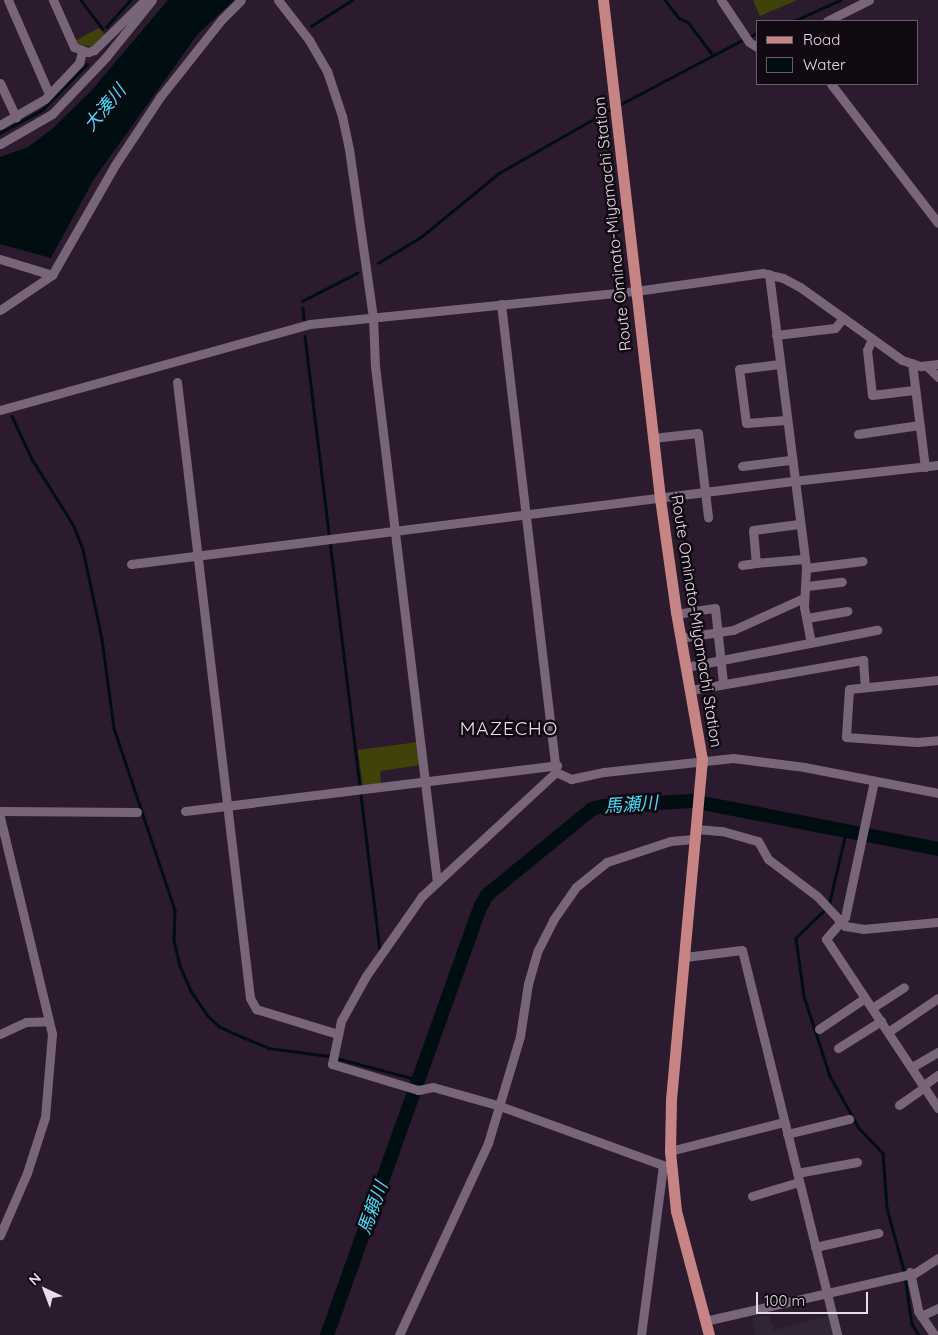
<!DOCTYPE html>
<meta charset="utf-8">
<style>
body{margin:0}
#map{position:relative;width:938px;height:1335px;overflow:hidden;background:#2c1b2e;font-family:Quicksand,"Noto Sans JP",sans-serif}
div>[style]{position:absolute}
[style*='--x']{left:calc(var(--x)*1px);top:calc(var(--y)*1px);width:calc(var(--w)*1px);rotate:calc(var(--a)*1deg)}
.commercial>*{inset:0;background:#302534}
.green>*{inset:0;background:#41420a}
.water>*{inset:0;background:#000e12}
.stream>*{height:2.5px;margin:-1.25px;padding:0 1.25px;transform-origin:1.25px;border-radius:1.25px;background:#000e12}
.river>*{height:14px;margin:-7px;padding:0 7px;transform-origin:7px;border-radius:7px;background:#000e12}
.minor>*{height:9px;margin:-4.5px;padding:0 4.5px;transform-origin:4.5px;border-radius:4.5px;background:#79657a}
.major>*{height:11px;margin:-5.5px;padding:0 5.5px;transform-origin:5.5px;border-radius:5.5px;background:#c68584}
span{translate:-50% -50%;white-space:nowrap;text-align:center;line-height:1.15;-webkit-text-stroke:5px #100911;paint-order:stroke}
.street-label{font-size:16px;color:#e8dce9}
.water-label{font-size:18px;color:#49dffa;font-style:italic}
.quarter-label{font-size:19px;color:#e8dce9;letter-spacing:1px}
.legend{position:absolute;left:756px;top:20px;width:162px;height:65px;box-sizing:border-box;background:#100911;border:1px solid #665d67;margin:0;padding:6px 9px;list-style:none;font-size:15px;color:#e8dce9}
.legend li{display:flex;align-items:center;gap:10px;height:25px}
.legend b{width:25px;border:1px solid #665d67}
.north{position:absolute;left:20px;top:1265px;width:50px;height:50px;-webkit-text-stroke:4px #100911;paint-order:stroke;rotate:317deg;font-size:14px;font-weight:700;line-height:20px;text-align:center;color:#e8dce9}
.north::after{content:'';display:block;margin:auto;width:18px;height:22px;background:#e8dce9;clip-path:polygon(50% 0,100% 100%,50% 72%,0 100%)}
.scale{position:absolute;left:756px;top:1292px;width:112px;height:22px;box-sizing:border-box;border:2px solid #e8dce9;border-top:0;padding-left:6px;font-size:15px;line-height:18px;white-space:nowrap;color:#e8dce9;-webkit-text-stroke:4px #100911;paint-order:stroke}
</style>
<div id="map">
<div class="commercial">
<i style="clip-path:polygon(769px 1315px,774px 1330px,830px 1315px,835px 1335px,756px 1335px,752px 1318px)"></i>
</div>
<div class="green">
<i style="clip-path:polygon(753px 0,797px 0,760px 16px)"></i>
<i style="clip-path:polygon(99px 28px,105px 35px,93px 47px,77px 44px,75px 41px)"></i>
<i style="clip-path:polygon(418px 742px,421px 765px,380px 771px,381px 785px,363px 788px,358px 750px)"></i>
</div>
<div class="water">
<i style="clip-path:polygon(168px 0,234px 0,197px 35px,94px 179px,51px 258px,0 244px,0 157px,28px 147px,52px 129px,91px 91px)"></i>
</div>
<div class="stream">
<i style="--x:81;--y:0;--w:36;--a:53"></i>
<i style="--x:665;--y:0;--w:23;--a:52"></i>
<i style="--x:679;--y:18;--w:10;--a:24"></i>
<i style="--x:688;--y:22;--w:41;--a:52.9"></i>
<i style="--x:794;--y:21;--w:51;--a:-24.5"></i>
<i style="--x:311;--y:26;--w:49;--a:-32.4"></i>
<i style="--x:106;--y:27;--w:36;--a:-48"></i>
<i style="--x:749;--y:37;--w:9;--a:-27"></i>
<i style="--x:619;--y:105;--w:141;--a:-27.8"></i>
<i style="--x:0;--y:133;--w:48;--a:-28.7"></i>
<i style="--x:42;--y:110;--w:64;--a:-45.6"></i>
<i style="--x:378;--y:263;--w:50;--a:-31.2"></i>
<i style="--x:421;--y:237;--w:101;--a:-39.4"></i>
<i style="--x:499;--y:173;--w:129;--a:-29.7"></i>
<i style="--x:302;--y:301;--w:62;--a:-27"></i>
<i style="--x:303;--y:308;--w:11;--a:85"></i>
<i style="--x:305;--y:336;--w:619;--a:83.04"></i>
<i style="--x:12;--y:416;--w:47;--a:65.1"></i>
<i style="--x:32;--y:459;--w:79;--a:57.9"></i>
<i style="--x:74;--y:526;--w:25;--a:69"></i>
<i style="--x:83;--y:549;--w:92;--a:78.1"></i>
<i style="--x:102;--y:639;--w:90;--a:82.3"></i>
<i style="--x:114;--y:728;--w:192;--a:71.5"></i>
<i style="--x:175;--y:910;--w:30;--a:92"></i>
<i style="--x:174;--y:940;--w:27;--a:77"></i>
<i style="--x:180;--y:966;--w:27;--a:66"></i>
<i style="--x:191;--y:991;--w:30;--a:56"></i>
<i style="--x:208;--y:1016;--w:16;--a:43"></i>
<i style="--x:220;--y:1027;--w:27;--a:24"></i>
<i style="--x:245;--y:1038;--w:25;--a:23"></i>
<i style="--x:268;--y:1048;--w:63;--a:7.4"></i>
<i style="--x:829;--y:904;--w:75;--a:-76.9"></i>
<i style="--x:826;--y:909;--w:42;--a:136"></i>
<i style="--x:796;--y:938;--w:59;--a:82.1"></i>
<i style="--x:804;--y:996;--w:84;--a:72"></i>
<i style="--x:830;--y:1076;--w:60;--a:60.9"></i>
<i style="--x:859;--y:1128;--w:35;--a:46"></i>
<i style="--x:883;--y:1153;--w:55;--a:85.8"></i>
<i style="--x:887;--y:1208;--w:64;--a:74.7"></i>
<i style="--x:904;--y:1270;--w:55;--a:81.6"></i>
<i style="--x:912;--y:1324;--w:13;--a:58"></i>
<i style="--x:336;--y:1058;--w:86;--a:14.8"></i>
</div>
<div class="river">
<i style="--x:327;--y:1335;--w:456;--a:-70.3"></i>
<i style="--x:481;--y:906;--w:13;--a:-61"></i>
<i style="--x:487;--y:895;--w:136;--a:-39.3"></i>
<i style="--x:592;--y:809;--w:10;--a:-17"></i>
<i style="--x:602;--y:806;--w:90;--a:-3.2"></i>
<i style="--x:692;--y:801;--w:251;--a:11"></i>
</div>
<div class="minor">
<i style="--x:8;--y:0;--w:103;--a:66.4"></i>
<i style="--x:53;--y:0;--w:51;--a:65.9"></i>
<i style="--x:74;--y:47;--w:15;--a:20"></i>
<i style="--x:88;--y:52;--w:6;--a:-18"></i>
<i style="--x:94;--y:50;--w:71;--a:-44.4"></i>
<i style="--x:278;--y:0;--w:51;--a:52.2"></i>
<i style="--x:309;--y:40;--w:36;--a:60"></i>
<i style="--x:327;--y:71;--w:47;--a:71.6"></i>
<i style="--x:342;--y:116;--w:34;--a:78"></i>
<i style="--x:349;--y:149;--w:170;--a:81.9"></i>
<i style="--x:373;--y:317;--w:49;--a:87.7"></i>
<i style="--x:375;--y:366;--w:520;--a:83.15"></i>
<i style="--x:721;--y:0;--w:50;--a:56.3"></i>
<i style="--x:749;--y:42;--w:9;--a:32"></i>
<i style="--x:827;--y:21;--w:47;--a:-26.6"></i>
<i style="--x:0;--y:83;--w:38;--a:65"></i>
<i style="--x:831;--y:84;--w:175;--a:52.4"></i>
<i style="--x:0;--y:125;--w:52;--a:-30"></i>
<i style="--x:45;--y:99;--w:50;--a:-46.6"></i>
<i style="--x:79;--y:63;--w:11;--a:-75"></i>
<i style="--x:0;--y:144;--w:60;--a:-30"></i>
<i style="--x:52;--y:114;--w:79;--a:-46.5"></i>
<i style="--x:106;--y:57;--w:73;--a:-51.1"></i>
<i style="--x:0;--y:259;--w:54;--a:17.1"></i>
<i style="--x:52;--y:275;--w:127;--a:-60.2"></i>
<i style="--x:115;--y:165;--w:82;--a:-56.5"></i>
<i style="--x:160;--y:97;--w:98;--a:-51.6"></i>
<i style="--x:221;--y:20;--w:28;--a:-45"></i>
<i style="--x:769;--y:274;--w:296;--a:82.8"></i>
<i style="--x:806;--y:568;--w:39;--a:93"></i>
<i style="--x:804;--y:607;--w:36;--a:79"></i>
<i style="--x:501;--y:304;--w:471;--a:83.3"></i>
<i style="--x:556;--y:772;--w:183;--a:137.2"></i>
<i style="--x:422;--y:896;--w:98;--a:125"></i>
<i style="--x:366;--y:976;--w:51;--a:119.1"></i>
<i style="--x:341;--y:1021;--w:44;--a:101.8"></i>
<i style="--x:332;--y:1064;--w:90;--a:16.8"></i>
<i style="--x:418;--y:1090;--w:15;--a:-11"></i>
<i style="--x:433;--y:1087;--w:66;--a:15.7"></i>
<i style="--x:497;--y:1105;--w:185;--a:19.9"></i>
<i style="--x:0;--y:310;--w:63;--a:-33.9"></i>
<i style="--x:776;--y:335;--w:59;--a:-6.8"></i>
<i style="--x:835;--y:328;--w:13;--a:-51"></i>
<i style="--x:872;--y:339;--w:12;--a:114"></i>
<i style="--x:867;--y:350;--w:45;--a:83.7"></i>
<i style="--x:872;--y:395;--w:42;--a:-6.8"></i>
<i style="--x:912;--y:363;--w:105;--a:82.9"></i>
<i style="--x:780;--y:364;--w:41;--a:173"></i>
<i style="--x:739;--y:369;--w:54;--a:82.6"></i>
<i style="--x:746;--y:423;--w:40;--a:-4.3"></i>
<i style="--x:928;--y:367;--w:14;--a:45"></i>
<i style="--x:177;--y:382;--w:620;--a:83.24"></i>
<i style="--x:250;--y:998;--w:13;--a:61"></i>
<i style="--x:256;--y:1009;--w:86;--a:17"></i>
<i style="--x:0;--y:410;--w:322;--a:-15.5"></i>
<i style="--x:310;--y:324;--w:328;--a:-5.8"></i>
<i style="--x:636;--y:291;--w:128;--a:-8.1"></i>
<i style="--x:763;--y:273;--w:21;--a:14"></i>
<i style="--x:783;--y:278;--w:19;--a:28"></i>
<i style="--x:800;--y:287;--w:125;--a:35.6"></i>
<i style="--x:902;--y:360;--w:20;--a:18"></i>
<i style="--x:921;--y:366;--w:17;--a:-7"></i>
<i style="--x:858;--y:434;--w:62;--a:-8.4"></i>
<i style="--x:653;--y:438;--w:45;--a:-6.3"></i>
<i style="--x:698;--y:433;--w:85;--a:83.2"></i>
<i style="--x:742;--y:466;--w:48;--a:-7.1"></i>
<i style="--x:799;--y:524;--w:46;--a:172.6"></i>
<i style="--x:753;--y:530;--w:33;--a:85"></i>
<i style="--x:756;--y:563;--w:47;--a:-4.9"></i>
<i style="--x:131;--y:564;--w:667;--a:-7.15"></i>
<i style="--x:793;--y:481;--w:146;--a:-6.3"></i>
<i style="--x:742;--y:565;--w:14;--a:-8"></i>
<i style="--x:806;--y:568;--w:57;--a:-7"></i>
<i style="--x:807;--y:586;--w:35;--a:-7"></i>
<i style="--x:676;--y:614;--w:39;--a:-9"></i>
<i style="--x:715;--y:608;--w:75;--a:83.9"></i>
<i style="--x:807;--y:618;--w:41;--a:-9.9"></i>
<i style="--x:680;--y:638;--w:54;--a:-8.6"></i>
<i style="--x:733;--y:630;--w:78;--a:-24.3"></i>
<i style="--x:686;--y:667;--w:195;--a:-11"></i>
<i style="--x:938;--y:680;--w:89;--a:174.2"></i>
<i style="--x:849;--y:689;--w:48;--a:93.6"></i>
<i style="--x:846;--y:737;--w:71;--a:4"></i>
<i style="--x:917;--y:742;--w:21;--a:-5"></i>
<i style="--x:691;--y:690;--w:175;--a:-9.9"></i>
<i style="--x:863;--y:660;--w:27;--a:86"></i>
<i style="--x:556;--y:772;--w:17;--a:25"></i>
<i style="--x:571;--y:779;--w:34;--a:-12"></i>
<i style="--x:604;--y:772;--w:130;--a:-6.2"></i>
<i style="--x:733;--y:758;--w:72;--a:7.2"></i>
<i style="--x:804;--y:767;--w:136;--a:11"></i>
<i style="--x:874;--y:781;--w:139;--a:102"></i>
<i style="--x:845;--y:917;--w:29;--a:131"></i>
<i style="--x:826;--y:939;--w:203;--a:56.5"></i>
<i style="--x:0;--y:811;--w:137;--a:0.4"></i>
<i style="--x:185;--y:811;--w:375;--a:-7"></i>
<i style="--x:0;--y:817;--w:223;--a:76.5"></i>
<i style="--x:52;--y:1034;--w:83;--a:94.8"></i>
<i style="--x:45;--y:1117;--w:59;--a:107.8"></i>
<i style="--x:27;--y:1173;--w:68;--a:113.5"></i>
<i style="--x:697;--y:829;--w:25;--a:5"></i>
<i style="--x:722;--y:831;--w:37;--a:16"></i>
<i style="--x:758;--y:841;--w:21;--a:61"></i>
<i style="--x:768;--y:859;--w:61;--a:37.1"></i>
<i style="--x:817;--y:896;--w:41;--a:47"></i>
<i style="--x:845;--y:926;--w:18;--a:9"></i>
<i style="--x:863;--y:929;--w:75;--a:-5.3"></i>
<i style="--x:685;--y:957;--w:57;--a:-7"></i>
<i style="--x:742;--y:950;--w:397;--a:76.1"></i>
<i style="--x:872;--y:1008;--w:38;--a:-33"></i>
<i style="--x:819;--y:1029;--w:55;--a:-34"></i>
<i style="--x:888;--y:1032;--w:60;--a:-34.2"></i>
<i style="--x:0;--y:1034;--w:29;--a:-25"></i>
<i style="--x:26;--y:1022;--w:23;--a:-2"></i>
<i style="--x:838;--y:1048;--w:51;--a:-32.1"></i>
<i style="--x:912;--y:1067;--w:30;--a:-30"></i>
<i style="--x:924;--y:1085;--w:17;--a:-36"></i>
<i style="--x:899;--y:1105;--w:32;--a:-35"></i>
<i style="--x:787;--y:1134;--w:64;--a:-13.6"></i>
<i style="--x:670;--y:1151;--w:118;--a:-14.3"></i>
<i style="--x:797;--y:1173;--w:61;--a:-10.4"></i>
<i style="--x:752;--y:1196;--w:49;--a:-16.6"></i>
<i style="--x:815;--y:1247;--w:65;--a:-12.5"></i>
<i style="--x:910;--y:1272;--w:40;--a:78"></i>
<i style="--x:918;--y:1311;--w:29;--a:56"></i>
<i style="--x:921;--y:1316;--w:19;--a:-25"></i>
<i style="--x:705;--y:1321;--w:215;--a:-12.9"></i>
<i style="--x:915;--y:1273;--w:27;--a:-33"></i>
<i style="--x:399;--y:1335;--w:212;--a:-65.1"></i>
<i style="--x:488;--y:1143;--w:112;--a:-73.3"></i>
<i style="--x:520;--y:1036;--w:53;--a:-81.3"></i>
<i style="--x:528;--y:984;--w:35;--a:-74"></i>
<i style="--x:538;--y:950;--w:34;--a:-63"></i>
<i style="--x:553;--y:920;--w:40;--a:-55.1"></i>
<i style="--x:576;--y:887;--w:40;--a:-39"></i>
<i style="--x:607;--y:862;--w:67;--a:-18.2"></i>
<i style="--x:671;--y:841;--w:25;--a:-5"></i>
<i style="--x:641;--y:1335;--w:171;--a:-82.6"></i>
</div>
<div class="major">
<i style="--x:603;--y:0;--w:501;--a:83.47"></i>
<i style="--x:660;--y:498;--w:115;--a:82"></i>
<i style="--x:676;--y:612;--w:149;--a:80"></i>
<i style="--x:702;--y:759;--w:342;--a:95.2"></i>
<i style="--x:671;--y:1100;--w:51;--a:91.1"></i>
<i style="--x:670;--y:1151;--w:60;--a:84.3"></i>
<i style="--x:676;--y:1211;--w:128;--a:75.1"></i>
</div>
<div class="street-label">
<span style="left:612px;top:224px;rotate:-96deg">Route Ominato-Miyamachi Station</span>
<span style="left:697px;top:621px;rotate:81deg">Route Ominato-Miyamachi Station</span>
</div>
<div class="water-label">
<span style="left:105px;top:108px;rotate:-50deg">大湊川</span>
<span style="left:631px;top:805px;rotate:-4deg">馬瀬川</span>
<span style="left:373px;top:1208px;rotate:-70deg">馬頼川</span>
</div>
<div class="quarter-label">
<span style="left:509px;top:729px">MAZECHO</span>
</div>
<ul class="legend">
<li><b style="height:6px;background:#c68584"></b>Road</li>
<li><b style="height:14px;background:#000e12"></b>Water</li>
</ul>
<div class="north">N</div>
<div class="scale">100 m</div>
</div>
